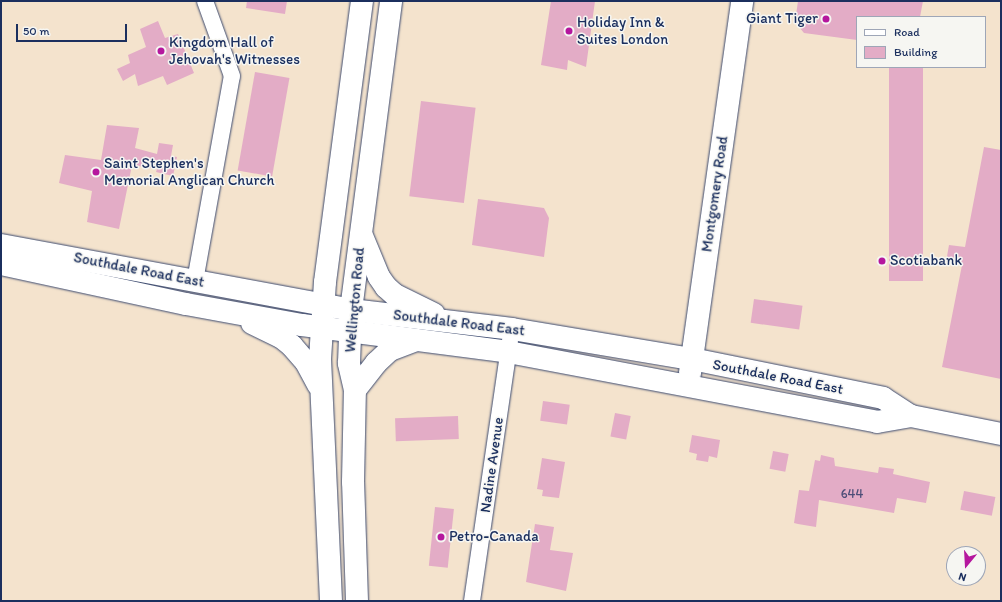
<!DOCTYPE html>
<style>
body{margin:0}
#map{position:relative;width:1002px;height:602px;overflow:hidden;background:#f4e3cd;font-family:Itim,sans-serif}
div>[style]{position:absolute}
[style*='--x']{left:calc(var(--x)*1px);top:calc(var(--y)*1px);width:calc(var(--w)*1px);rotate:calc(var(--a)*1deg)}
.building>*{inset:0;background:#e3acc6;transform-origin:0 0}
.roads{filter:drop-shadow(0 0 1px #3c4a6f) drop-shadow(0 0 1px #3c4a6f)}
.street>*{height:16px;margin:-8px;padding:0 8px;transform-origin:8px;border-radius:8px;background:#fff}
.secondary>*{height:22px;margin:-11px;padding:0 11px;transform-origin:11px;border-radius:11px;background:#fff}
.dots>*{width:11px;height:11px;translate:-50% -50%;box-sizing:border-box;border:2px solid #f6f6f2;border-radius:50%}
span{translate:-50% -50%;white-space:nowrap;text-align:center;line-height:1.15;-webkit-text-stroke:3px #f6f6f2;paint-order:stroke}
.number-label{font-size:13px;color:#4d4e78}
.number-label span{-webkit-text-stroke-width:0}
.poi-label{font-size:15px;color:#1b2f5e}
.right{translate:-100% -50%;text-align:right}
.left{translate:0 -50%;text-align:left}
.street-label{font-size:15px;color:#1b2f5e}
.frame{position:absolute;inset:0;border:2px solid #1b2f5e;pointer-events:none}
.legend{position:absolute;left:856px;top:16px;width:130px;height:52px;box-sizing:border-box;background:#f6f6f2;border:1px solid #9ea6b7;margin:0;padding:5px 7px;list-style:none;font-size:12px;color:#1b2f5e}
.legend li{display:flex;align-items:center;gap:8px;height:20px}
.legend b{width:20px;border:1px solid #9ea6b7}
.north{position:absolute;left:946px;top:546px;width:40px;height:40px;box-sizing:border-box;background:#f6f6f2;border:1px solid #9ea6b7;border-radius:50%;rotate:198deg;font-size:11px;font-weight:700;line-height:16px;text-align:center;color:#1b2f5e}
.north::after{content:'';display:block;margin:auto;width:14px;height:18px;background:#b5179e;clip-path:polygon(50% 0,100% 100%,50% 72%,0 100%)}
.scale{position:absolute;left:16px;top:24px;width:111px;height:18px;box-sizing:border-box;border:2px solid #1b2f5e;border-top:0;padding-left:5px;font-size:12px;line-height:14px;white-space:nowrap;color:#1b2f5e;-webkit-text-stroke:3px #f6f6f2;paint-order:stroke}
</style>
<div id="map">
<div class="building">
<i style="clip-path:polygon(247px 1px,287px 1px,285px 14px,246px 8px)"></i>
<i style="clip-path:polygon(551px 1px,595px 1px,586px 67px,568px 60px,567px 70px,541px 65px)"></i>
<i style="clip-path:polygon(798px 1px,923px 1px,920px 17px,857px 17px,857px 40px,804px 33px,795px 22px)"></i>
<i style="clip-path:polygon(158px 21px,165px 38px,178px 34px,194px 73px,167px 85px,163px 76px,138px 86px,135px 74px,123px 81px,117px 69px,130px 63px,128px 55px,146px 47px,140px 29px)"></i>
<i style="left:889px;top:67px;width:34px;height:214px"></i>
<i style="left:255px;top:72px;width:35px;height:100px;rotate:10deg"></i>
<i style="left:421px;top:101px;width:55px;height:96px;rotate:7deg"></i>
<i style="clip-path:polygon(107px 125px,139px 128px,135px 148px,157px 154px,159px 143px,173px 145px,171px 156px,177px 157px,173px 176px,156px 172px,157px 169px,132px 165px,119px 229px,87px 222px,92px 191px,59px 183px,65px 155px,101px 160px)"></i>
<i style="clip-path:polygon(984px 147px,1001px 150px,1001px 379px,942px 367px,962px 265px,946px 262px,949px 245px,965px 247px)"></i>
<i style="clip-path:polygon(478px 199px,544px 208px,549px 218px,544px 257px,472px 245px)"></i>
<i style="left:754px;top:299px;width:49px;height:24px;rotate:8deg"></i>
<i style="left:543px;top:401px;width:27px;height:20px;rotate:8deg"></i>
<i style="left:615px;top:413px;width:16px;height:24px;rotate:11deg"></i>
<i style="left:458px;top:416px;width:23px;height:63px;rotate:88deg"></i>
<i style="clip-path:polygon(692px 435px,720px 440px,717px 458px,709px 456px,708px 462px,696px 460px,697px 454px,689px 452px)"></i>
<i style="left:773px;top:451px;width:16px;height:18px;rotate:11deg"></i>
<i style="clip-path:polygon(821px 455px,834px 458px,835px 466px,878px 473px,879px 467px,894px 469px,893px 474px,930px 482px,926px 503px,897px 498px,894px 513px,819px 500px,816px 527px,798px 524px,794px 523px,799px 490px,809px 491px,815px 460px,820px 461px)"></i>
<i style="clip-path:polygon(542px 458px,565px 462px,559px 498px,542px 496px,543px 490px,537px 489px)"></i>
<i style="left:964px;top:491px;width:32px;height:19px;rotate:11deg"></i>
<i style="left:435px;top:507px;width:19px;height:59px;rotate:6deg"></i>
<i style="clip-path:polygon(535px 524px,554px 527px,550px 550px,573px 553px,566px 591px,526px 582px)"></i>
</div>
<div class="roads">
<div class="street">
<i style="--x:195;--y:281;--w:208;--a:-79.8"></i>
<i style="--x:232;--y:76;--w:80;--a:-109.8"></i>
<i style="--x:472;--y:601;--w:263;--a:-81.7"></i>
</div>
<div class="secondary">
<i style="--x:362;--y:236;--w:44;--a:67.5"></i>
<i style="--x:379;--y:277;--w:12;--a:55"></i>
<i style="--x:386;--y:287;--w:12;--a:42"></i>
<i style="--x:395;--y:295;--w:43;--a:26"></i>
<i style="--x:1;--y:245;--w:356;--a:10.5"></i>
<i style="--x:351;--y:310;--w:162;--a:6.7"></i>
<i style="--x:512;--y:329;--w:182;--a:9.5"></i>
<i style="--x:692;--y:359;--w:195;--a:11.5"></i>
<i style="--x:883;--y:398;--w:33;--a:33"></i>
<i style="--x:1;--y:264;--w:189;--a:12.2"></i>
<i style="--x:186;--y:304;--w:118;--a:10.3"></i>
<i style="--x:302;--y:325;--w:203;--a:7.4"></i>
<i style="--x:503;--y:351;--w:381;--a:10.7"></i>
<i style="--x:877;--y:422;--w:35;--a:-10"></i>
<i style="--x:911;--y:416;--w:92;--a:11.3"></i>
<i style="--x:252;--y:323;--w:32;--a:26"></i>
<i style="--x:281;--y:337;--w:14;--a:39"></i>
<i style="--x:292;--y:346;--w:21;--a:49"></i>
<i style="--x:306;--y:362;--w:26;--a:62"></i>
<i style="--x:690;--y:373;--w:376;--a:-82"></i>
<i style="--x:355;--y:390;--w:34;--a:-52"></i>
<i style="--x:376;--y:363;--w:19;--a:-43"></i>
<i style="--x:390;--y:350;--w:26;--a:-21"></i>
<i style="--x:331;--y:601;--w:242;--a:-92.6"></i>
<i style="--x:320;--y:359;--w:77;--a:-86.3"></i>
<i style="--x:325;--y:282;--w:283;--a:-82.5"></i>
<i style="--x:357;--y:601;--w:119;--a:-91.9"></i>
<i style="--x:353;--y:482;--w:92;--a:-88.8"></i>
<i style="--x:355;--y:390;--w:28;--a:-103"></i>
<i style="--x:349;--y:363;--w:53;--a:-87.8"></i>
<i style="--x:351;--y:310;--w:312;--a:-82.6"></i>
</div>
</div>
<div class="dots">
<i style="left:826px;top:19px;background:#b5179e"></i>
<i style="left:569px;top:31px;background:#b5179e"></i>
<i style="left:161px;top:51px;background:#b5179e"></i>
<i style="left:96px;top:172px;background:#b5179e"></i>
<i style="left:882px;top:261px;background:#b5179e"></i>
<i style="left:441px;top:537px;background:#b5179e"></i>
</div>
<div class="number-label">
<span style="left:852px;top:494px">644</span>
</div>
<div class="poi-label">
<span class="right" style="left:818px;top:19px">Giant Tiger</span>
<span class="left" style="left:577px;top:31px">Holiday Inn &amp;<br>Suites London</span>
<span class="left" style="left:169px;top:51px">Kingdom Hall of<br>Jehovah's Witnesses</span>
<span class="left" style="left:104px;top:172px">Saint Stephen's<br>Memorial Anglican Church</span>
<span class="left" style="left:890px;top:261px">Scotiabank</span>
<span class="left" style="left:449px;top:537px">Petro-Canada</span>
</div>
<div class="street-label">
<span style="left:715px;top:194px;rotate:-82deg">Montgomery Road</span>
<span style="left:139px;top:270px;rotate:11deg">Southdale Road East</span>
<span style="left:355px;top:300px;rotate:-85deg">Wellington Road</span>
<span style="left:459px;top:323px;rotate:7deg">Southdale Road East</span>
<span style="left:778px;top:377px;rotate:11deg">Southdale Road East</span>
<span style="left:492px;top:465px;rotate:-82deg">Nadine Avenue</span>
</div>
<div class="frame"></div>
<ul class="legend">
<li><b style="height:5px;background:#fff"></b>Road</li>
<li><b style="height:11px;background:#e3acc6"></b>Building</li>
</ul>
<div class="north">N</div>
<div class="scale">50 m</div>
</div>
